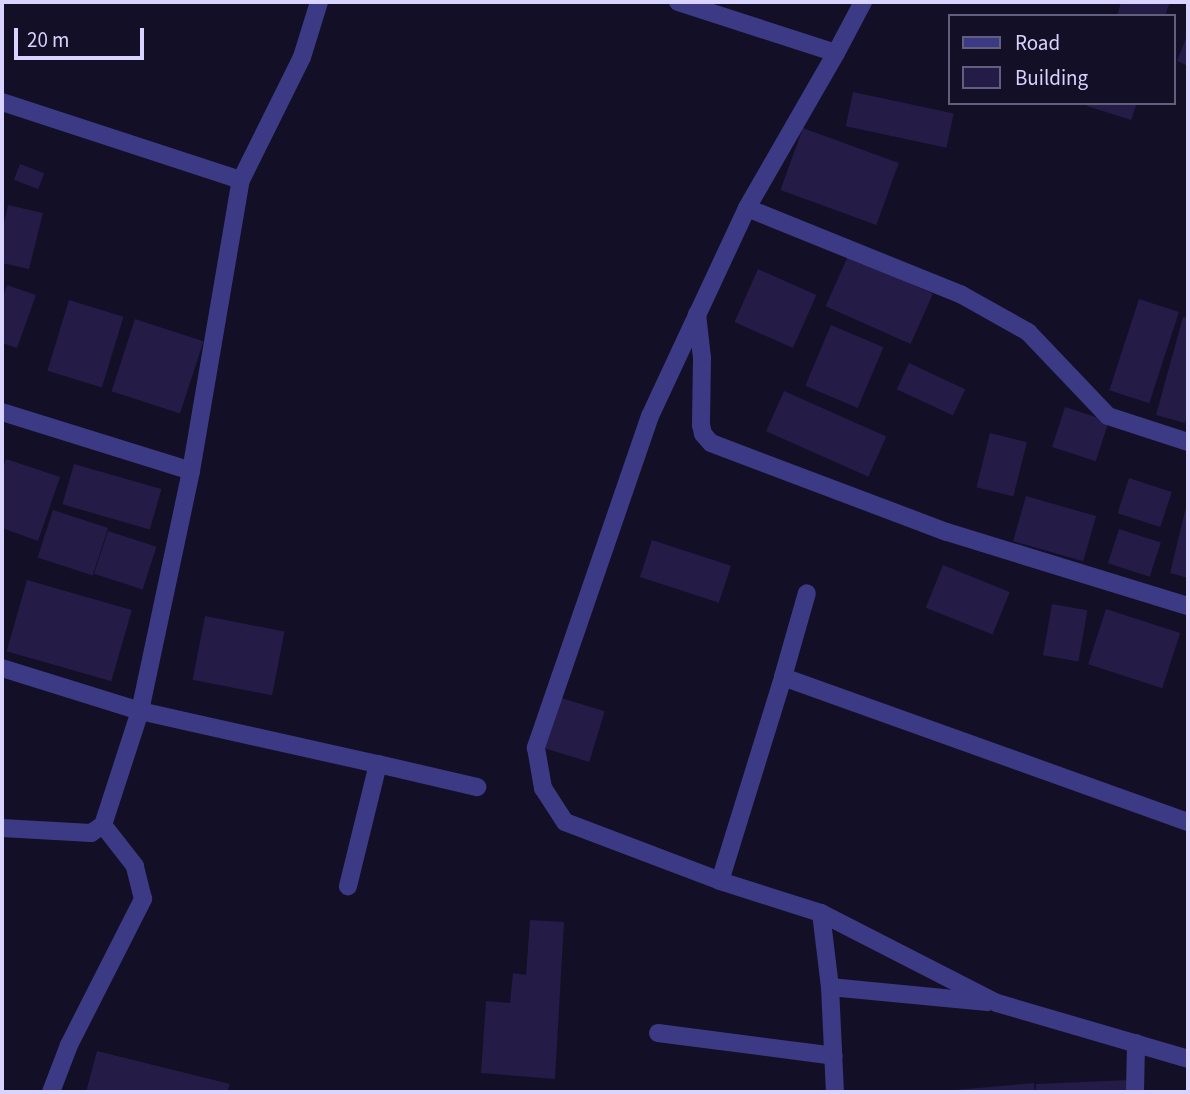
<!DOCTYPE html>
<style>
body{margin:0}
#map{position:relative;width:1190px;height:1094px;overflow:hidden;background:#130f26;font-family:"Source Sans 3",sans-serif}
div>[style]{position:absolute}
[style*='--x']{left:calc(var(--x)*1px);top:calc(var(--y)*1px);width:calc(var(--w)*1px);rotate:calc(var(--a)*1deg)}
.building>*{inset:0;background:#241b47;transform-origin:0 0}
.minor>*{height:18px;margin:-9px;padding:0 9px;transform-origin:9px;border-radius:9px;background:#3d3a85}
span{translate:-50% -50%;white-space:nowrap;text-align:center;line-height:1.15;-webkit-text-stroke:5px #130f26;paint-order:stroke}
.frame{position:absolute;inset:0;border:4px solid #d9d4ff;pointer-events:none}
.legend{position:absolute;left:948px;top:14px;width:228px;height:91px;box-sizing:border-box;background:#130f26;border:2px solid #625e7d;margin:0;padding:9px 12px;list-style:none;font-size:21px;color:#d9d4ff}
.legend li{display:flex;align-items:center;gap:14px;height:35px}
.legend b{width:35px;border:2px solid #625e7d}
.scale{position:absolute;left:14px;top:28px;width:130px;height:32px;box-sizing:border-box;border:4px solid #d9d4ff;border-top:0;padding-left:9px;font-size:21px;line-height:24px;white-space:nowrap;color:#d9d4ff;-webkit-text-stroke:5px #130f26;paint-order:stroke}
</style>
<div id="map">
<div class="building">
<i style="clip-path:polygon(1121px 2px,1170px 2px,1165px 16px,1117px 16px)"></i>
<i style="clip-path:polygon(1188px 33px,1188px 66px,1177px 61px)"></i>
<i style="left:853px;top:92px;width:103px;height:35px;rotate:12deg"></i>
<i style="clip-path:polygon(1088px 103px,1137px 103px,1131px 120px,1087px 106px)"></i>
<i style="left:803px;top:128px;width:102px;height:66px;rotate:20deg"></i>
<i style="left:20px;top:164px;width:26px;height:17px;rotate:21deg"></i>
<i style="clip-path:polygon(8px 205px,43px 213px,29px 269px,2px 263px,2px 233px)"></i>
<i style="left:848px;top:256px;width:93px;height:55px;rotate:24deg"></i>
<i style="left:758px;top:269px;width:64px;height:58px;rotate:24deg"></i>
<i style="clip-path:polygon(7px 285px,36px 295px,17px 348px,2px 343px,2px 300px)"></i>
<i style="left:1139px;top:299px;width:42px;height:96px;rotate:18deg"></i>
<i style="left:69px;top:300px;width:57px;height:74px;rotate:17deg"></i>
<i style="clip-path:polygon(1183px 317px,1188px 318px,1188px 411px,1185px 423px,1156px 415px)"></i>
<i style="left:135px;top:319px;width:72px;height:76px;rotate:18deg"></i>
<i style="left:831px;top:325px;width:57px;height:66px;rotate:23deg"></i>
<i style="left:909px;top:363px;width:62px;height:29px;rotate:25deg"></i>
<i style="left:784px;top:391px;width:112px;height:44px;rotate:24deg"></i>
<i style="left:1065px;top:407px;width:46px;height:42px;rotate:18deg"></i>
<i style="left:990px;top:433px;width:38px;height:56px;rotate:14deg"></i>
<i style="clip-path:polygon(6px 459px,60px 477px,38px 541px,2px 528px,2px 472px)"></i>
<i style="left:74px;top:464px;width:91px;height:42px;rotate:16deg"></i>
<i style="left:1129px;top:478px;width:45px;height:37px;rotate:18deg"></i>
<i style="left:1026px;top:496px;width:73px;height:47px;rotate:16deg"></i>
<i style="clip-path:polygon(1187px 503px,1188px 503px,1188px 578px,1170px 573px)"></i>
<i style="left:53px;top:510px;width:58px;height:50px;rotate:18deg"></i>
<i style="left:1119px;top:529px;width:44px;height:36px;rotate:18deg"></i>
<i style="left:108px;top:531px;width:51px;height:45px;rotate:18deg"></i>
<i style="left:652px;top:540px;width:83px;height:39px;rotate:18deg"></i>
<i style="left:943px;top:565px;width:72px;height:46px;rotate:22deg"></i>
<i style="left:27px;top:580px;width:109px;height:74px;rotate:16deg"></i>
<i style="left:1052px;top:604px;width:36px;height:52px;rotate:10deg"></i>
<i style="left:1106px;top:609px;width:78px;height:58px;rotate:18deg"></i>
<i style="left:205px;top:616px;width:81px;height:65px;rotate:11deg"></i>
<i style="left:555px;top:696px;width:52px;height:53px;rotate:17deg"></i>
<i style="clip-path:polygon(530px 920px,564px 922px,555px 1079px,481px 1073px,486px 1001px,510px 1003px,513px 973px,526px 975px)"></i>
<i style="clip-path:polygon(97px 1051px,230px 1084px,227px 1092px,86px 1092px)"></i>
<i style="clip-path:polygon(1129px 1080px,1130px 1092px,1036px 1092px,1036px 1084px)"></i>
<i style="clip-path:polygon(1034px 1083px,1035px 1092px,955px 1092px,955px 1090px)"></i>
</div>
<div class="minor">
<i style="--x:678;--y:2;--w:166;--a:17.9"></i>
<i style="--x:836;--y:53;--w:58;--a:-62.1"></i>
<i style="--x:836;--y:53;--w:179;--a:119.9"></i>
<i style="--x:747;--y:208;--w:230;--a:115"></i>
<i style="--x:650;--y:416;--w:351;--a:109"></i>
<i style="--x:536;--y:748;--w:41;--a:80.1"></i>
<i style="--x:543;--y:788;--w:40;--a:57.1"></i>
<i style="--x:565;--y:822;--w:166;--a:20.8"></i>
<i style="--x:720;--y:881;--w:106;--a:17.6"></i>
<i style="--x:821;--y:913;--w:198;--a:27.1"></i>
<i style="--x:997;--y:1003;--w:199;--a:16.3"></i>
<i style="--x:2;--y:102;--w:251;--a:18.1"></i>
<i style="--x:747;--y:208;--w:232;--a:22"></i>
<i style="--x:962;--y:295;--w:76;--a:29.3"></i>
<i style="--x:1028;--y:332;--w:116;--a:46.4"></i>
<i style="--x:1108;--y:416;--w:84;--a:18"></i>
<i style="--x:697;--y:314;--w:44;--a:83.5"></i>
<i style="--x:702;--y:358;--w:67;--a:90.9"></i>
<i style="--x:701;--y:425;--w:9;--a:77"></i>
<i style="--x:703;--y:434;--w:12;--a:48"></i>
<i style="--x:711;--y:443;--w:252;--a:20.7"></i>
<i style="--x:947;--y:532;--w:252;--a:17.1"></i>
<i style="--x:2;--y:412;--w:198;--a:17.3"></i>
<i style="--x:2;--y:668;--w:145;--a:17.3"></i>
<i style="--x:140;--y:711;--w:244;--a:12.6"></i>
<i style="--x:378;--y:764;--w:126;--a:103.8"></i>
<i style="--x:783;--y:677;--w:87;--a:-74.1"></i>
<i style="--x:378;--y:764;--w:102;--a:13.1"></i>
<i style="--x:2;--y:828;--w:89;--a:3.2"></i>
<i style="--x:91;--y:833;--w:14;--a:-34"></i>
<i style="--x:103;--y:825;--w:120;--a:-72"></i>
<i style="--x:140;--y:711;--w:245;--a:-78"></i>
<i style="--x:191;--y:471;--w:295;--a:-80.3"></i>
<i style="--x:241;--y:180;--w:137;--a:-63.6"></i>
<i style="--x:302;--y:57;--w:58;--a:-72.8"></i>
<i style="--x:720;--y:881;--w:214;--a:-72.8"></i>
<i style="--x:783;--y:677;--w:430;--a:19.7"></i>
<i style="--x:821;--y:913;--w:75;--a:83.1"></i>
<i style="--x:830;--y:987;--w:105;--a:87.3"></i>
<i style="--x:830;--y:987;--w:158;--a:5.5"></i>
<i style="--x:658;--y:1033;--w:177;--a:7.4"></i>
<i style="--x:51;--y:1092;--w:50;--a:-69"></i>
<i style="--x:69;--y:1045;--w:164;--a:-63.1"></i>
<i style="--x:143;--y:899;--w:34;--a:-104"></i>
<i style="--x:135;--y:866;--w:52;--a:-128"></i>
<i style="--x:1135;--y:1092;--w:49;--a:-88.8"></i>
</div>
<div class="frame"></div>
<ul class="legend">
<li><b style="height:9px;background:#3d3a85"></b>Road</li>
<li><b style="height:19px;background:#241b47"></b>Building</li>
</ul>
<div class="scale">20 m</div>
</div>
